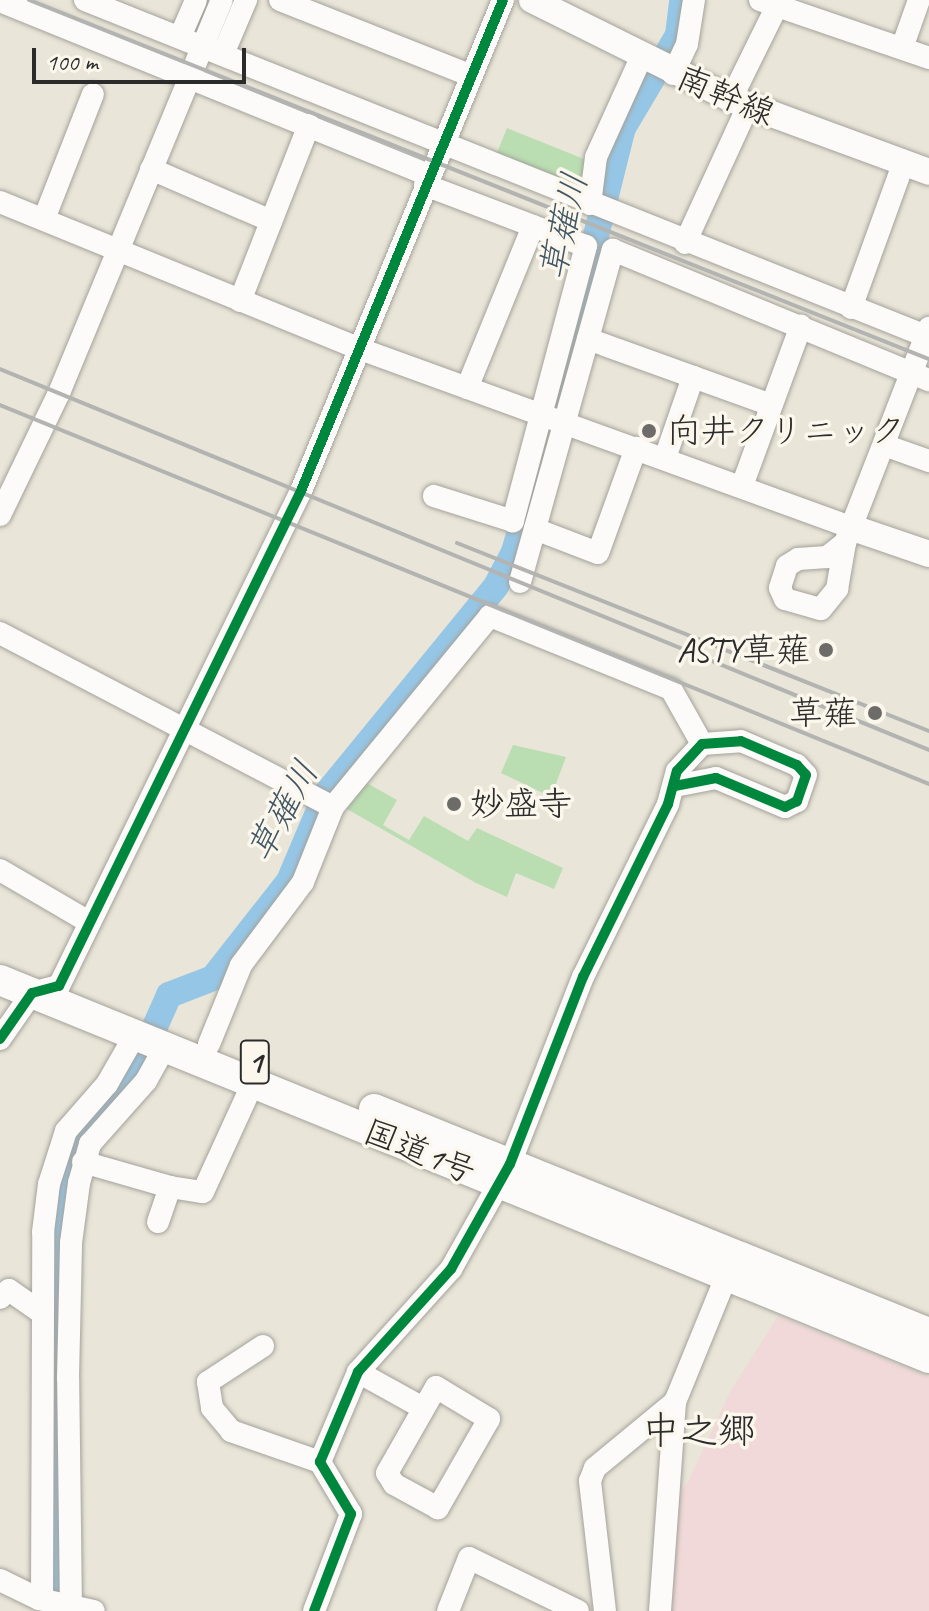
<!DOCTYPE html>
<meta charset="utf-8">
<style>
body{margin:0}
#map{position:relative;width:929px;height:1611px;overflow:hidden;background:#e9e5d8;font-family:Caveat,"Klee One",sans-serif}
div>[style]{position:absolute}
[style*='--x']{left:calc(var(--x)*1px);top:calc(var(--y)*1px);width:calc(var(--w)*1px);rotate:calc(var(--a)*1deg)}
.built>*{inset:0;background:#f0d9d8}
.green>*{inset:0;background:#badeb2;transform-origin:0 0}
.river>*{height:26px;margin:-13px;padding:0 13px;transform-origin:13px;border-radius:13px;background:#96c6e5}
.roads{filter:drop-shadow(0 0 2px #a4a29b) drop-shadow(0 0 2px #a4a29b)}
.minor>*{height:22px;margin:-11px;padding:0 11px;transform-origin:11px;border-radius:11px;background:#fcfbf9}
.major>*{height:26px;margin:-13px;padding:0 13px;transform-origin:13px;border-radius:13px;background:#fcfbf9}
.highway>*{height:30px;margin:-15px;padding:0 15px;transform-origin:15px;border-radius:15px;background:#fcfbf9}
.rail>*{height:4px;margin:-2px;padding:0 2px;transform-origin:2px;border-radius:2px;background:#b3b3b1}
.cycleway>*{height:10px;margin:-5px;padding:0 5px;transform-origin:5px;border-radius:5px;background:#00873e}
.dots>*{width:22px;height:22px;translate:-50% -50%;box-sizing:border-box;border:4px solid #fbf7ec;border-radius:50%}
span{translate:-50% -50%;white-space:nowrap;text-align:center;line-height:1.15;-webkit-text-stroke:7px #fbf7ec;paint-order:stroke}
.shield-label span{padding:2px 6px;background:#fbf7ec;border:2px solid;border-radius:6px;-webkit-text-stroke-width:0}
.shield-label{font-size:32px;color:#2b2b2b;font-weight:700}
.street-label{font-size:34px;color:#2b2b2b}
.poi-label{font-size:34px;color:#2b2b2b}
.left{translate:0 -50%;text-align:left}
.right{translate:-100% -50%;text-align:right}
.water-label{font-size:36px;color:#415664;font-style:italic}
.quarter-label{font-size:38px;color:#2b2b2b}
.scale{position:absolute;left:32px;top:48px;width:214px;height:36px;box-sizing:border-box;border:4px solid #2b2b2b;border-top:0;padding-left:10px;font-size:24px;line-height:28px;white-space:nowrap;color:#2b2b2b;-webkit-text-stroke:6px #fbf7ec;paint-order:stroke}
</style>
<div id="map">
<div class="built">
<i style="clip-path:polygon(778px 1316px,929px 1377px,929px 1611px,664px 1611px,673px 1503px,689px 1480px,730px 1392px)"></i>
</div>
<div class="green">
<i style="left:507px;top:128px;width:87px;height:34px;rotate:22deg"></i>
<i style="clip-path:polygon(513px 745px,566px 757px,551px 797px,501px 773px)"></i>
<i style="clip-path:polygon(358px 778px,397px 800px,383px 825px,409px 840px,424px 816px,468px 841px,477px 828px,563px 868px,554px 889px,516px 873px,507px 897px,476px 883px,340px 805px)"></i>
</div>
<div class="river">
<i style="--x:552;--y:412;--w:293;--a:-76"></i>
<i style="--x:623;--y:128;--w:108;--a:-59.4"></i>
<i style="--x:678;--y:35;--w:35;--a:-83"></i>
<i style="--x:57;--y:1611;--w:369;--a:-90"></i>
<i style="--x:57;--y:1242;--w:79;--a:-82.7"></i>
<i style="--x:67;--y:1164;--w:46;--a:-62.9"></i>
<i style="--x:88;--y:1123;--w:84;--a:-50.8"></i>
<i style="--x:141;--y:1058;--w:69;--a:-66"></i>
<i style="--x:169;--y:995;--w:47;--a:-21.1"></i>
<i style="--x:213;--y:978;--w:123;--a:-51.9"></i>
<i style="--x:289;--y:881;--w:95;--a:-67"></i>
<i style="--x:326;--y:794;--w:269;--a:-50.7"></i>
<i style="--x:496;--y:586;--w:38;--a:-62"></i>
<i style="--x:514;--y:552;--w:58;--a:-74.1"></i>
</div>
<div class="roads">
<div class="minor">
<i style="--x:85;--y:0;--w:906;--a:21.78"></i>
<i style="--x:280;--y:0;--w:203;--a:21.6"></i>
<i style="--x:760;--y:0;--w:179;--a:18.9"></i>
<i style="--x:0;--y:1;--w:463;--a:22.1"></i>
<i style="--x:180;--y:37;--w:40;--a:-66.6"></i>
<i style="--x:902;--y:48;--w:51;--a:-70.5"></i>
<i style="--x:223;--y:54;--w:59;--a:-66.9"></i>
<i style="--x:673;--y:74;--w:33;--a:-65"></i>
<i style="--x:687;--y:44;--w:45;--a:-81"></i>
<i style="--x:731;--y:99;--w:110;--a:-63.7"></i>
<i style="--x:151;--y:169;--w:131;--a:23.4"></i>
<i style="--x:425;--y:185;--w:172;--a:20.8"></i>
<i style="--x:586;--y:246;--w:285;--a:104.9"></i>
<i style="--x:513;--y:521;--w:83;--a:-162.4"></i>
<i style="--x:0;--y:202;--w:389;--a:22.2"></i>
<i style="--x:360;--y:349;--w:524;--a:19.96"></i>
<i style="--x:590;--y:204;--w:47;--a:-82.7"></i>
<i style="--x:596;--y:157;--w:109;--a:-65.6"></i>
<i style="--x:44;--y:219;--w:134;--a:-68.6"></i>
<i style="--x:685;--y:243;--w:151;--a:-65.3"></i>
<i style="--x:240;--y:301;--w:189;--a:-68.6"></i>
<i style="--x:851;--y:308;--w:153;--a:-70.1"></i>
<i style="--x:588;--y:339;--w:195;--a:19.8"></i>
<i style="--x:467;--y:388;--w:175;--a:-67.8"></i>
<i style="--x:884;--y:445;--w:48;--a:19.6"></i>
<i style="--x:665;--y:458;--w:86;--a:-70.9"></i>
<i style="--x:742;--y:486;--w:171;--a:-69.8"></i>
<i style="--x:0;--y:515;--w:136;--a:-64.2"></i>
<i style="--x:59;--y:393;--w:425;--a:-67.5"></i>
<i style="--x:535;--y:529;--w:67;--a:20.9"></i>
<i style="--x:598;--y:553;--w:112;--a:-70.1"></i>
<i style="--x:845;--y:543;--w:23;--a:142"></i>
<i style="--x:827;--y:557;--w:29;--a:176"></i>
<i style="--x:798;--y:559;--w:13;--a:148"></i>
<i style="--x:787;--y:566;--w:23;--a:108"></i>
<i style="--x:780;--y:588;--w:12;--a:66"></i>
<i style="--x:785;--y:599;--w:37;--a:16"></i>
<i style="--x:821;--y:609;--w:26;--a:-51"></i>
<i style="--x:837;--y:589;--w:47;--a:-80.1"></i>
<i style="--x:845;--y:543;--w:231;--a:-68.7"></i>
<i style="--x:520;--y:582;--w:345;--a:-74.4"></i>
<i style="--x:613;--y:250;--w:342;--a:22.4"></i>
<i style="--x:0;--y:633;--w:376;--a:27.6"></i>
<i style="--x:0;--y:870;--w:103;--a:30.3"></i>
<i style="--x:0;--y:1039;--w:56;--a:-55.2"></i>
<i style="--x:32;--y:993;--w:28;--a:-15"></i>
<i style="--x:59;--y:986;--w:551;--a:-63.95"></i>
<i style="--x:301;--y:491;--w:531;--a:-67.64"></i>
<i style="--x:209;--y:1044;--w:85;--a:-67.9"></i>
<i style="--x:241;--y:965;--w:104;--a:-53.2"></i>
<i style="--x:303;--y:882;--w:81;--a:-68.2"></i>
<i style="--x:333;--y:807;--w:247;--a:-50.6"></i>
<i style="--x:490;--y:616;--w:195;--a:22"></i>
<i style="--x:671;--y:689;--w:63;--a:60.6"></i>
<i style="--x:83;--y:1162;--w:91;--a:16"></i>
<i style="--x:158;--y:1222;--w:37;--a:-71"></i>
<i style="--x:170;--y:1187;--w:33;--a:9"></i>
<i style="--x:203;--y:1192;--w:120;--a:-65.4"></i>
<i style="--x:0;--y:1298;--w:12;--a:-42"></i>
<i style="--x:9;--y:1290;--w:40;--a:34.9"></i>
<i style="--x:263;--y:1346;--w:66;--a:146.8"></i>
<i style="--x:208;--y:1382;--w:26;--a:81"></i>
<i style="--x:212;--y:1408;--w:30;--a:50"></i>
<i style="--x:231;--y:1431;--w:94;--a:19.2"></i>
<i style="--x:358;--y:1372;--w:74;--a:29"></i>
<i style="--x:436;--y:1387;--w:62;--a:31.1"></i>
<i style="--x:489;--y:1419;--w:103;--a:119.8"></i>
<i style="--x:438;--y:1508;--w:50;--a:-151.4"></i>
<i style="--x:394;--y:1484;--w:13;--a:-122"></i>
<i style="--x:387;--y:1473;--w:99;--a:-60.3"></i>
<i style="--x:0;--y:1580;--w:43;--a:26"></i>
<i style="--x:39;--y:1599;--w:56;--a:12.3"></i>
<i style="--x:42;--y:1599;--w:367;--a:-89.8"></i>
<i style="--x:43;--y:1232;--w:48;--a:-82.9"></i>
<i style="--x:49;--y:1184;--w:56;--a:-72.2"></i>
<i style="--x:66;--y:1131;--w:62;--a:-48.9"></i>
<i style="--x:107;--y:1084;--w:56;--a:-60.3"></i>
<i style="--x:71;--y:1611;--w:233;--a:-90.7"></i>
<i style="--x:68;--y:1378;--w:135;--a:-88.7"></i>
<i style="--x:71;--y:1243;--w:61;--a:-82.4"></i>
<i style="--x:79;--y:1183;--w:41;--a:-74.2"></i>
<i style="--x:90;--y:1144;--w:84;--a:-48.4"></i>
<i style="--x:146;--y:1081;--w:39;--a:-61"></i>
<i style="--x:314;--y:1611;--w:104;--a:-69.1"></i>
<i style="--x:351;--y:1514;--w:61;--a:-120.8"></i>
<i style="--x:320;--y:1462;--w:98;--a:-67.1"></i>
<i style="--x:358;--y:1372;--w:139;--a:-47.9"></i>
<i style="--x:451;--y:1269;--w:120;--a:-60.7"></i>
<i style="--x:510;--y:1164;--w:201;--a:-68.7"></i>
<i style="--x:583;--y:977;--w:193;--a:-63.8"></i>
<i style="--x:668;--y:804;--w:34;--a:-75"></i>
<i style="--x:677;--y:771;--w:37;--a:-47"></i>
<i style="--x:702;--y:744;--w:39;--a:-4"></i>
<i style="--x:741;--y:741;--w:61;--a:23.2"></i>
<i style="--x:797;--y:765;--w:13;--a:48"></i>
<i style="--x:806;--y:775;--w:28;--a:109"></i>
<i style="--x:797;--y:801;--w:13;--a:153"></i>
<i style="--x:785;--y:807;--w:75;--a:-157.2"></i>
<i style="--x:716;--y:778;--w:42;--a:169"></i>
<i style="--x:448;--y:1611;--w:57;--a:-68.4"></i>
<i style="--x:469;--y:1558;--w:121;--a:25.9"></i>
<i style="--x:605;--y:1611;--w:131;--a:-96.6"></i>
<i style="--x:590;--y:1481;--w:14;--a:-69"></i>
<i style="--x:595;--y:1468;--w:104;--a:-39.5"></i>
<i style="--x:675;--y:1402;--w:135;--a:-67.8"></i>
<i style="--x:660;--y:1611;--w:210;--a:-85.9"></i>
</div>
<div class="major">
<i style="--x:532;--y:0;--w:222;--a:26.4"></i>
<i style="--x:731;--y:99;--w:211;--a:20.2"></i>
<i style="--x:853;--y:528;--w:80;--a:18.9"></i>
</div>
<div class="highway">
<i style="--x:0;--y:980;--w:1003;--a:22.14"></i>
<i style="--x:374;--y:1109;--w:598;--a:21.98"></i>
</div>
</div>
<div class="rail">
<i style="--x:29;--y:0;--w:969;--a:21.75"></i>
<i style="--x:0;--y:369;--w:1004;--a:22.3"></i>
<i style="--x:0;--y:405;--w:1003;--a:22.19"></i>
<i style="--x:457;--y:543;--w:508;--a:21.72"></i>
</div>
<div class="cycleway">
<i style="--x:0;--y:1039;--w:56;--a:-55.2"></i>
<i style="--x:32;--y:993;--w:28;--a:-15"></i>
<i style="--x:59;--y:986;--w:551;--a:-63.95"></i>
<i style="--x:301;--y:491;--w:531;--a:-67.64"></i>
<i style="--x:314;--y:1611;--w:104;--a:-69.1"></i>
<i style="--x:351;--y:1514;--w:61;--a:-120.8"></i>
<i style="--x:320;--y:1462;--w:98;--a:-67.1"></i>
<i style="--x:358;--y:1372;--w:139;--a:-47.9"></i>
<i style="--x:451;--y:1269;--w:120;--a:-60.7"></i>
<i style="--x:510;--y:1164;--w:201;--a:-68.7"></i>
<i style="--x:583;--y:977;--w:193;--a:-63.8"></i>
<i style="--x:668;--y:804;--w:34;--a:-75"></i>
<i style="--x:677;--y:771;--w:37;--a:-47"></i>
<i style="--x:702;--y:744;--w:39;--a:-4"></i>
<i style="--x:741;--y:741;--w:61;--a:23.2"></i>
<i style="--x:797;--y:765;--w:13;--a:48"></i>
<i style="--x:806;--y:775;--w:28;--a:109"></i>
<i style="--x:797;--y:801;--w:13;--a:153"></i>
<i style="--x:785;--y:807;--w:75;--a:-157.2"></i>
<i style="--x:716;--y:778;--w:42;--a:169"></i>
</div>
<div class="dots">
<i style="left:649px;top:431px;background:#6e6c68"></i>
<i style="left:826px;top:650px;background:#6e6c68"></i>
<i style="left:875px;top:713px;background:#6e6c68"></i>
<i style="left:454px;top:804px;background:#6e6c68"></i>
</div>
<div class="shield-label">
<span style="left:255px;top:1062px">1</span>
</div>
<div class="street-label">
<span style="left:726px;top:95px;rotate:23deg">南幹線</span>
<span style="left:420px;top:1151px;rotate:22deg">国道1号</span>
</div>
<div class="poi-label">
<span class="left" style="left:667px;top:431px">向井クリニック</span>
<span class="right" style="left:810px;top:650px">ASTY草薙</span>
<span class="right" style="left:857px;top:713px">草薙</span>
<span class="left" style="left:470px;top:804px">妙盛寺</span>
</div>
<div class="water-label">
<span style="left:564px;top:226px;rotate:-77deg">草薙川</span>
<span style="left:283px;top:811px;rotate:-61deg">草薙川</span>
</div>
<div class="quarter-label">
<span style="left:699px;top:1431px">中之郷</span>
</div>
<div class="scale">100 m</div>
</div>
